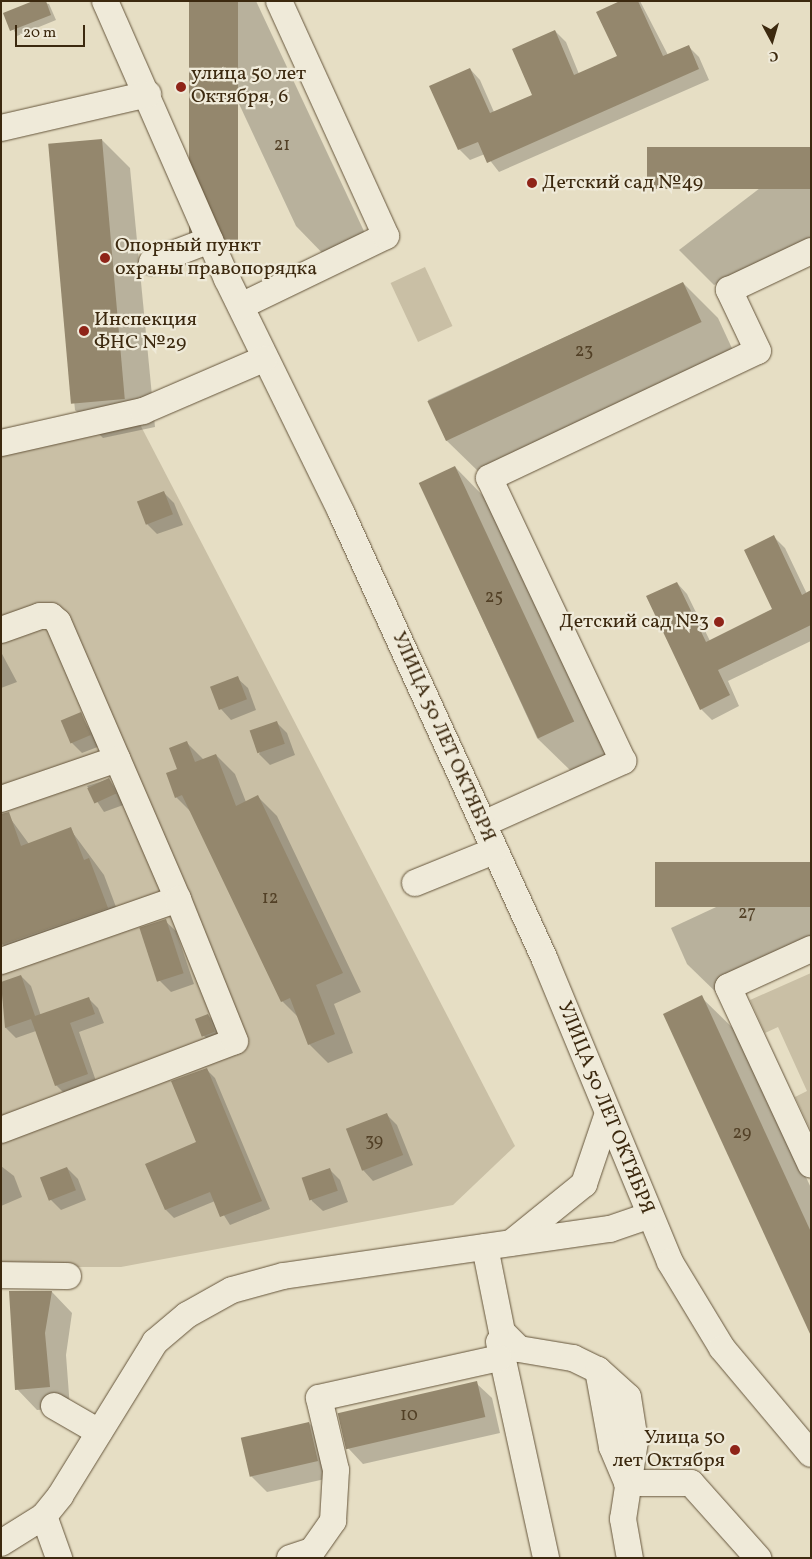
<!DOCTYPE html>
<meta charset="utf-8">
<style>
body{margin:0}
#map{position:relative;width:812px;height:1559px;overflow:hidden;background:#e6dec4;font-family:Vollkorn,serif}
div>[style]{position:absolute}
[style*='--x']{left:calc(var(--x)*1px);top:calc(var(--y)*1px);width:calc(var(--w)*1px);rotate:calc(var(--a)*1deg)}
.green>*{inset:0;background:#c9bfa5;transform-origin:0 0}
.shadow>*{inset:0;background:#0003}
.building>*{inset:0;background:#94876d;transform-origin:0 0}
.roads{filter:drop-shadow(0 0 1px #66563c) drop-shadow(0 0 1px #66563c)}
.minor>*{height:26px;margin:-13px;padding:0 13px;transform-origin:13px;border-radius:13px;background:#efead9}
.dots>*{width:14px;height:14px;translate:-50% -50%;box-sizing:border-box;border:2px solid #efead9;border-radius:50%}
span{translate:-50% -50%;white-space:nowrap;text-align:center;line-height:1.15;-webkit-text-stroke:4.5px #efead9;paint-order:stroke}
.number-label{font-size:18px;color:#524026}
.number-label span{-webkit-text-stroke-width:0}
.poi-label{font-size:20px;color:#3c290f}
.left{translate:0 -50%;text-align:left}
.right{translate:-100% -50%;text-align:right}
.street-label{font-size:20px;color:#3c290f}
.frame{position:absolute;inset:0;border:2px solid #3c290f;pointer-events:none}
.north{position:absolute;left:747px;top:15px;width:50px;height:50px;-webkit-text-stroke:4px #efead9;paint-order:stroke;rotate:174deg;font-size:14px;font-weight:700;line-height:20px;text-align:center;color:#3c290f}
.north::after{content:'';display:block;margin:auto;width:18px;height:22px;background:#3c290f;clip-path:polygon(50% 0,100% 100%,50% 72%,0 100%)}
.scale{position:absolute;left:15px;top:25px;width:70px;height:22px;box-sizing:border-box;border:2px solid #3c290f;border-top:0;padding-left:6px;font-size:15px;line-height:18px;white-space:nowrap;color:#3c290f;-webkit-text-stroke:4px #efead9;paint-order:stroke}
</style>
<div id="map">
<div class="green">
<i style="left:425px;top:267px;width:65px;height:38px;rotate:65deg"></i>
<i style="clip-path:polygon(132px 409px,515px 1146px,453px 1205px,121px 1267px,1px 1267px,1px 440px)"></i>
<i style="clip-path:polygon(811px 973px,811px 1131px,795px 1097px,807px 1091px,778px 1027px,765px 1033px,750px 1000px)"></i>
</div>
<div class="shadow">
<i style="clip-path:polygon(37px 1px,49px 4px,56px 20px,17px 36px,5px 14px)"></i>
<i style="clip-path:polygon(191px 1px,256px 1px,370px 244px,331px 262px,296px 226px)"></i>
<i style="clip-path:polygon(623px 1px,640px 1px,668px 55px,688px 46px,699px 57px,709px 80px,499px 172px,485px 154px,470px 160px,459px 149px,470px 69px,480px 80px,494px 112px,534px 95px,555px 31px,566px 42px,579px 74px,619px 56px)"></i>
<i style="clip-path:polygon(102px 140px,130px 168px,155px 427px,103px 438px,75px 410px,49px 145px)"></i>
<i style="clip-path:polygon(811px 149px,811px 241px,714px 285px,679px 250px)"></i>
<i style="clip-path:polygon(683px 283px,718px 318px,736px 357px,482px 475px,446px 440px,428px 400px)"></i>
<i style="clip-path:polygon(455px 467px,490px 503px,607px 757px,573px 773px,537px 738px,420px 483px)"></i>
<i style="clip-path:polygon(163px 492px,174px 503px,183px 525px,157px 534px,147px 524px)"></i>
<i style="clip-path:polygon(774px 537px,785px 548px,807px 594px,811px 592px,811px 641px,728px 681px,739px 706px,712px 720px,701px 709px,677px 583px,687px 594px,710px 641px,774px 610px)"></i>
<i style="clip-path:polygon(1px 652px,17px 682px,1px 688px)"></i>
<i style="clip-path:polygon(237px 678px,248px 688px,256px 710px,231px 720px,221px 709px)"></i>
<i style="clip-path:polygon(80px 714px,100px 746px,82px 753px,71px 742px)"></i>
<i style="clip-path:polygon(276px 722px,287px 733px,295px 755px,270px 765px,259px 754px)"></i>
<i style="clip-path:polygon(187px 743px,204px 760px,216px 755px,235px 774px,246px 802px,258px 797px,277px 816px,361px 992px,334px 1004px,353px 1053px,328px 1063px,309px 1044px,299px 1018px,282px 1001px,192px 813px,176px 797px)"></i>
<i style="clip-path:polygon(109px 779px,126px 804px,104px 812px,87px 786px)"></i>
<i style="clip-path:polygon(10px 818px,29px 844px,70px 829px,104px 875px,122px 923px,17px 959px,2px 944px)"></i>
<i style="clip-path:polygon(811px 863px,811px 958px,723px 999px,687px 964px,671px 928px)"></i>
<i style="clip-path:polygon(165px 921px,176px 931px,194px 984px,171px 992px,160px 981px)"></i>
<i style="clip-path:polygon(21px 976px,31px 986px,41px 1016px,88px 998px,98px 1008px,104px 1023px,79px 1032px,97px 1084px,66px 1095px,56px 1085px,36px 1031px,16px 1038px,6px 1028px,1px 983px)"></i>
<i style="clip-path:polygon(701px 997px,741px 1036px,811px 1188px,811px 1333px)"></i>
<i style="clip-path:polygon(208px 1015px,218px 1026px,225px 1043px,215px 1047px,204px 1036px)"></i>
<i style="clip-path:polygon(206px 1069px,215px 1078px,270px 1209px,230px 1225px,215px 1201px,174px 1218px,166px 1210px,147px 1164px,198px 1143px)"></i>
<i style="clip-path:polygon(387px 1115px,397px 1125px,413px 1165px,373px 1181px,363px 1170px)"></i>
<i style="clip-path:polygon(1px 1166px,14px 1176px,22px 1197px,1px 1206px)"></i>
<i style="clip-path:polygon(67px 1168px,78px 1179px,86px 1200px,61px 1210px,50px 1199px)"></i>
<i style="clip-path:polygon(329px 1169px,340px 1180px,348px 1202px,323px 1211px,312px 1201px,304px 1179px)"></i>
<i style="clip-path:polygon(10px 1292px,52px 1292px,72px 1313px,66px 1355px,70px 1408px,37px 1410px,17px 1389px)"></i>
<i style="clip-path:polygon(476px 1383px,492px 1398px,500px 1433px,363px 1464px,348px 1448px)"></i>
<i style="clip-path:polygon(309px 1423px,325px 1439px,334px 1477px,267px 1492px,251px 1476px)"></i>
</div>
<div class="building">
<i style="clip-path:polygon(33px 1px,46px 1px,51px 15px,10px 31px,3px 13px)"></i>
<i style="left:189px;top:1px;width:49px;height:250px"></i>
<i style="clip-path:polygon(620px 1px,638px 1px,663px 56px,689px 45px,699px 69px,487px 163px,478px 142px,458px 150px,429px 86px,470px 68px,490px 113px,532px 95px,512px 49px,555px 30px,574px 75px,617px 56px,596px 12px)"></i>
<i style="left:102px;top:139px;width:261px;height:54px;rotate:85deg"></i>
<i style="left:811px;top:147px;width:42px;height:164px;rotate:90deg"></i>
<i style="left:683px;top:282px;width:44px;height:282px;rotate:65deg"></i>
<i style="left:455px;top:466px;width:282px;height:40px;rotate:65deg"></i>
<i style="left:164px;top:491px;width:25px;height:29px;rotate:69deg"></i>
<i style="clip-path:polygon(774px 535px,802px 595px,811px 590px,811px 625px,718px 670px,730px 695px,700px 710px,646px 596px,677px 582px,706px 642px,772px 609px,744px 550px)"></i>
<i style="left:238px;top:676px;width:25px;height:30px;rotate:69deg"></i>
<i style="left:81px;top:712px;width:25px;height:22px;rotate:67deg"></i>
<i style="left:277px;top:721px;width:24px;height:29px;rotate:71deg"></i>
<i style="clip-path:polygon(187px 741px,195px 762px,216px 754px,236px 806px,258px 795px,343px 973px,316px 985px,335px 1034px,308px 1045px,290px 998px,281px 1002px,182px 795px,175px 798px,166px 773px,177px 769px,169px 748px)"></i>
<i style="left:109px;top:778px;width:17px;height:24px;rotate:65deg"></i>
<i style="clip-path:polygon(9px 812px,21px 846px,71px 827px,84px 860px,89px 858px,108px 908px,1px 945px,1px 814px)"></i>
<i style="left:811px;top:862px;width:45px;height:156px;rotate:90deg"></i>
<i style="left:166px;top:919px;width:57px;height:28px;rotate:72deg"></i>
<i style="clip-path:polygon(21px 975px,35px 1016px,89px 997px,95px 1014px,70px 1023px,88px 1074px,55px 1086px,31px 1019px,5px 1028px,1px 982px)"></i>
<i style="clip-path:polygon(702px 995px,811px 1232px,811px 1336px,663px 1014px)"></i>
<i style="left:208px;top:1014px;width:19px;height:14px;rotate:69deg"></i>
<i style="clip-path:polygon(207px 1068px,262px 1201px,220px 1217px,210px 1192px,165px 1210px,145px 1164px,196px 1142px,171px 1081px)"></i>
<i style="left:387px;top:1113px;width:45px;height:44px;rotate:69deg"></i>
<i style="left:67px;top:1167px;width:25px;height:29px;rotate:69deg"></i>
<i style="left:330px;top:1168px;width:24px;height:30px;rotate:71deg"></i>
<i style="clip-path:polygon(9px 1291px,52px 1291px,45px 1333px,50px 1387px,15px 1390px)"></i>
<i style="left:477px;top:1381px;width:37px;height:143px;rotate:77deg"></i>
<i style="left:309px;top:1422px;width:40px;height:70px;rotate:77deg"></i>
</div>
<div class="roads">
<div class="minor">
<i style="--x:105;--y:1;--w:304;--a:66.3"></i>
<i style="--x:227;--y:279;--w:259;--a:63.9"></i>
<i style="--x:341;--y:512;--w:492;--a:65.5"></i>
<i style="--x:545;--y:960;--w:327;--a:67.5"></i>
<i style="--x:670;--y:1262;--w:100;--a:58.8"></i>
<i style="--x:722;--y:1348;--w:138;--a:50"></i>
<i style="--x:1;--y:128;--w:151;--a:-13"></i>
<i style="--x:152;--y:262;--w:62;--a:-20.8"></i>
<i style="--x:241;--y:306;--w:161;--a:-25.8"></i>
<i style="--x:386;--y:236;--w:258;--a:-114.5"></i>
<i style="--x:1;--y:443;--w:146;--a:-12.7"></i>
<i style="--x:143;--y:411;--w:132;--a:-23.3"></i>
<i style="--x:1;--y:630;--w:41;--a:-19.7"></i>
<i style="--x:40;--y:616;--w:11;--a:0"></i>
<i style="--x:51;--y:616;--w:9;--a:41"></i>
<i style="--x:58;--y:622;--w:302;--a:66.6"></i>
<i style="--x:178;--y:899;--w:188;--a:160.7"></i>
<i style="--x:1;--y:799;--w:123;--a:-19"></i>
<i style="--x:483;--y:824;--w:154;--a:-24.2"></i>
<i style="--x:623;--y:761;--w:313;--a:-115.3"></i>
<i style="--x:489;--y:478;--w:297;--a:-25.3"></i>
<i style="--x:758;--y:351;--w:68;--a:-115.4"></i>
<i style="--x:729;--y:290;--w:91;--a:-25.4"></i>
<i style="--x:415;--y:883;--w:85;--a:-22.1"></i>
<i style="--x:811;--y:949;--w:91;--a:155.4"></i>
<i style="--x:728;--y:987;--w:196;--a:65"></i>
<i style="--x:1;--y:1130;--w:250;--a:-20.8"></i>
<i style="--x:235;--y:1041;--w:153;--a:-111.9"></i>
<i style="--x:511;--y:1243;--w:94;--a:-38.9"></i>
<i style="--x:584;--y:1184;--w:72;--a:-71.3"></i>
<i style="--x:485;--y:1247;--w:87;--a:78.7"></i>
<i style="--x:502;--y:1332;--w:24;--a:45"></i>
<i style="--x:519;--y:1349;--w:55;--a:9.5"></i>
<i style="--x:573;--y:1358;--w:28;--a:26"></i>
<i style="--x:598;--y:1370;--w:40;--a:42"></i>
<i style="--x:628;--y:1397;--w:45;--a:81"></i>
<i style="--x:635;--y:1441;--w:79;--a:98.7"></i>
<i style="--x:623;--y:1519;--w:40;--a:80"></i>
<i style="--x:1;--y:1275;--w:67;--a:0.9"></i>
<i style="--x:499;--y:1342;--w:221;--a:77.7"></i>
<i style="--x:598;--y:1370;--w:78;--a:79.7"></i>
<i style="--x:612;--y:1447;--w:39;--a:67"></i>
<i style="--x:54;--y:1406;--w:52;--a:30"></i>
<i style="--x:627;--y:1483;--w:64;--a:0"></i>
<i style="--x:691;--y:1483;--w:101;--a:48.2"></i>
<i style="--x:44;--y:1516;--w:45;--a:70.3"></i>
<i style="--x:1;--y:1543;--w:51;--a:-32.1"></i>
<i style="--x:44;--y:1516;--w:26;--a:-51"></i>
<i style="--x:60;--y:1496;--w:181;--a:-58.3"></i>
<i style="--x:155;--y:1342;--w:42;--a:-40.2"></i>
<i style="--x:187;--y:1315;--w:51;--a:-29.1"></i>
<i style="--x:232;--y:1290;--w:53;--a:-15.4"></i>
<i style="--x:283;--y:1276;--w:330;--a:-8.2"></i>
<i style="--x:610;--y:1229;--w:40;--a:-18.9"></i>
<i style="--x:290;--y:1558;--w:23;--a:-18"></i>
<i style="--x:312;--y:1551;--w:37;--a:-55"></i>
<i style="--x:333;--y:1521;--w:51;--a:-86.6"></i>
<i style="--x:336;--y:1470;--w:74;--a:-103.3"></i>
<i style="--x:319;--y:1398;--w:184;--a:-12.5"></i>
</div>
</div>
<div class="dots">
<i style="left:181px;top:87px;background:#8f2418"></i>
<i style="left:532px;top:183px;background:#8f2418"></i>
<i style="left:105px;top:258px;background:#8f2418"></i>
<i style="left:84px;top:331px;background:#8f2418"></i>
<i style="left:719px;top:622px;background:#8f2418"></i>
<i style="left:735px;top:1450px;background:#8f2418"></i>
</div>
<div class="number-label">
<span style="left:282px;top:146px">21</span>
<span style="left:584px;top:352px">23</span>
<span style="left:494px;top:598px">25</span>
<span style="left:270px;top:899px">12</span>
<span style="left:747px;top:914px">27</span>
<span style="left:742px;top:1134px">29</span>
<span style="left:374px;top:1142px">39</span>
<span style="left:409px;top:1416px">10</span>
</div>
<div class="poi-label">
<span class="left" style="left:191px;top:86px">улица 50 лет<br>Октября, 6</span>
<span class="left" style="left:542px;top:183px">Детский сад №49</span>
<span class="left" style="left:115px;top:258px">Опорный пункт<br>охраны правопорядка</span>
<span class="left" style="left:94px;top:332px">Инспекция<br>ФНС №29</span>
<span class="right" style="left:709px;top:622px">Детский сад №3</span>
<span class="right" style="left:725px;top:1450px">Улица 50<br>лет Октября</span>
</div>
<div class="street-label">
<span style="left:443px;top:737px;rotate:66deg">УЛИЦА 50 ЛЕТ ОКТЯБРЯ</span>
<span style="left:605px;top:1108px;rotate:68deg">УЛИЦА 50 ЛЕТ ОКТЯБРЯ</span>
</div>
<div class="frame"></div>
<div class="north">С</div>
<div class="scale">20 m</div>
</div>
